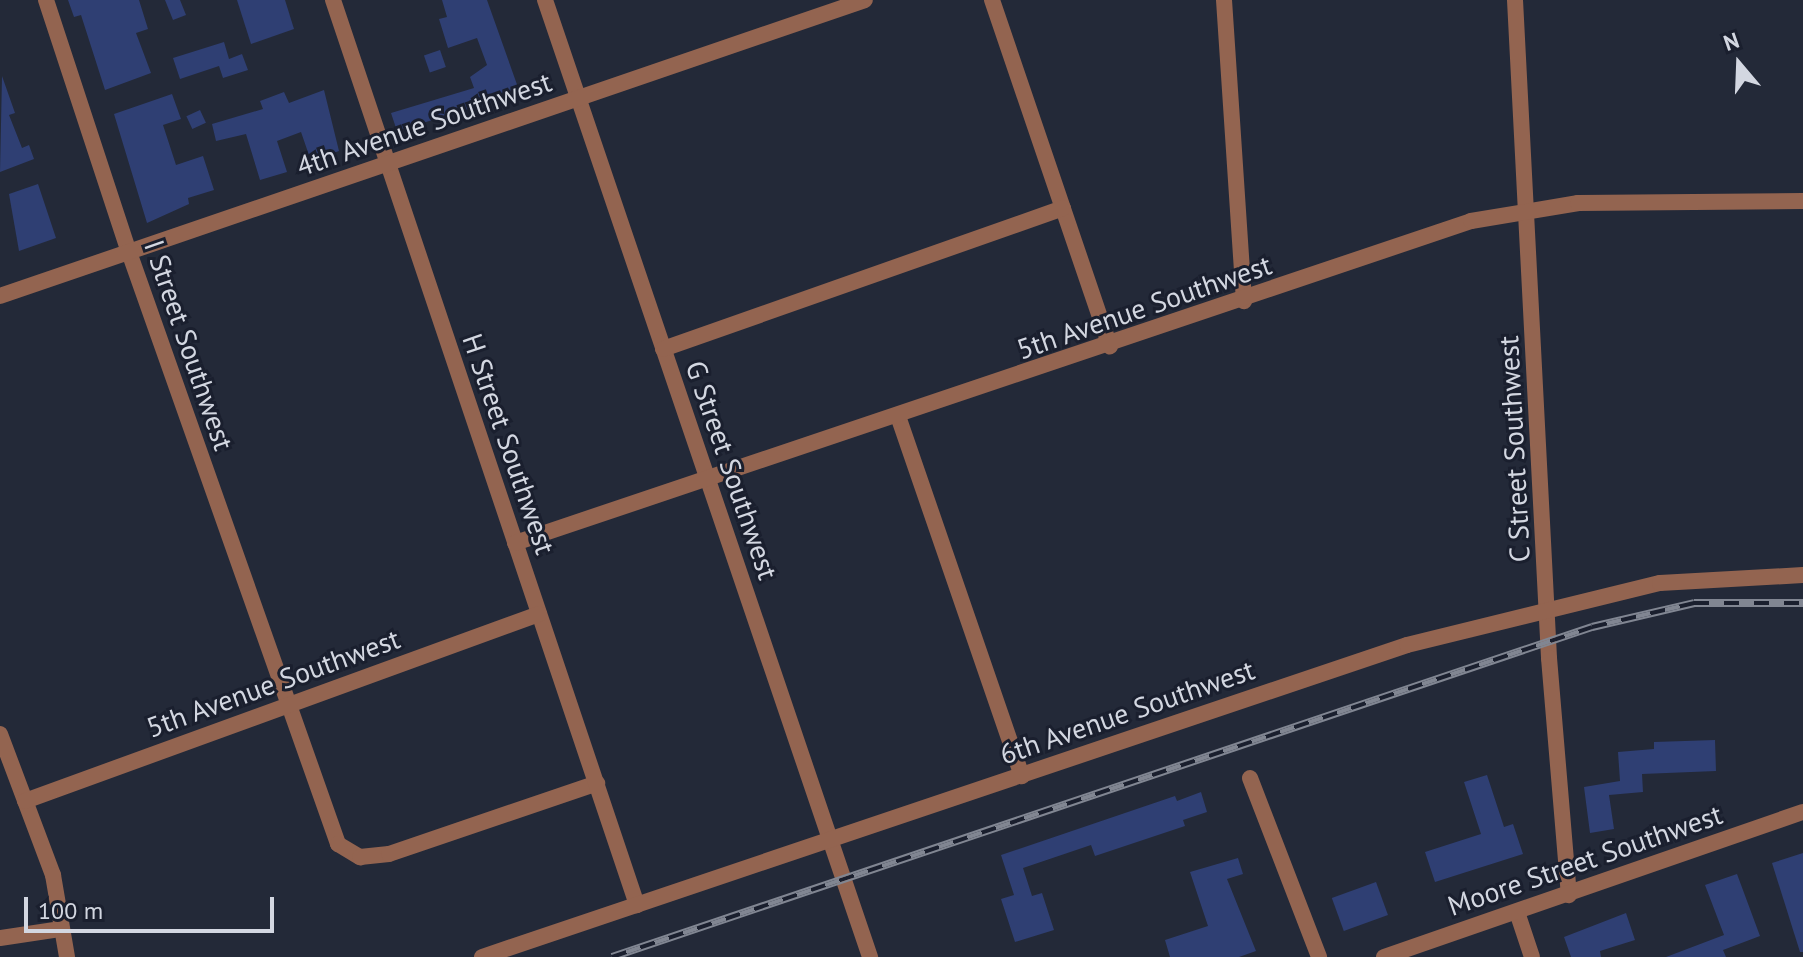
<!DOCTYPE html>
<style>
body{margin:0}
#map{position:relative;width:1803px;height:957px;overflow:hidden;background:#232938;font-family:"PT Sans",sans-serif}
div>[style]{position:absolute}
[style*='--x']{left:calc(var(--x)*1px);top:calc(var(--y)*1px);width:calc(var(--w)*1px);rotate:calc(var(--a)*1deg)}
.building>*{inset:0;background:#2f3f73;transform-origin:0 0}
.minor>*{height:16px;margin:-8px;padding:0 8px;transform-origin:8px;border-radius:8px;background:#936450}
.rail>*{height:8px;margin-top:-4px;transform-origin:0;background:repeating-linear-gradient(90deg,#1a1f2e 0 15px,#818692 0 30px);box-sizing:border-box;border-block:2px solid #818692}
span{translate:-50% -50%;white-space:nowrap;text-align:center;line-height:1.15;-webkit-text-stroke:6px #1a1f2e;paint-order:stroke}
.street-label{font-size:28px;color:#d3d7e1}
.north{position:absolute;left:1699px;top:24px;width:80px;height:80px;-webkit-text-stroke:6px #1a1f2e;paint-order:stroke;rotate:341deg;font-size:22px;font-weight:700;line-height:32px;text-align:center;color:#d3d7e1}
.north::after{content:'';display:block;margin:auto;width:28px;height:36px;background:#d3d7e1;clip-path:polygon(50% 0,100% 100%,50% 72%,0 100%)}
.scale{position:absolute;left:24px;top:897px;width:250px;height:36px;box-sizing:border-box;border:4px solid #d3d7e1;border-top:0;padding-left:10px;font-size:24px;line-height:28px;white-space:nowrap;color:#d3d7e1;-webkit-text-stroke:6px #1a1f2e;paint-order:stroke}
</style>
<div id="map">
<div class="building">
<i style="clip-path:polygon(68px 0,139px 0,148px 29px,136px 33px,151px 73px,105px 90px,81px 15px,74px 17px)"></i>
<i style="clip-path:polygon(165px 0,180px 0,186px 15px,173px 20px)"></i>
<i style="clip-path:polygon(237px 0,285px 0,294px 29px,251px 44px)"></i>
<i style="clip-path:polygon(442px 0,487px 0,520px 93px,397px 131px,391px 113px,474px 88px,470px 77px,487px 65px,477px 38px,448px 48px,439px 19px,447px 17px)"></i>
<i style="clip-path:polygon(224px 42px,229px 59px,242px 54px,248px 70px,223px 78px,219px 66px,180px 79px,173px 58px)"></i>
<i style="left:440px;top:50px;width:18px;height:17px;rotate:71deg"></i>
<i style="clip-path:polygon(2px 76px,15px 113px,9px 115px,22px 148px,29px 145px,34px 159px,0 172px)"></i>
<i style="clip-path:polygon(324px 90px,339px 151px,311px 161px,301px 132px,277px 141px,287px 172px,260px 180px,246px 134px,216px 141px,212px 124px,263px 109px,260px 101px,284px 92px,289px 103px)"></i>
<i style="clip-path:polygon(172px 94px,181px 119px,163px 125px,176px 165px,203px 156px,214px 190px,188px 198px,189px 204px,147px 223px,114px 114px)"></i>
<i style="left:200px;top:110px;width:14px;height:15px;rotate:65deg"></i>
<i style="clip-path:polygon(38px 184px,56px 238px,19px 251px,9px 194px)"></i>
<i style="clip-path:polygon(1715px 740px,1716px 771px,1642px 774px,1643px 792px,1609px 795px,1614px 829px,1590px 833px,1584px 787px,1620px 781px,1618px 752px,1654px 749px,1654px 742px)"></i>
<i style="clip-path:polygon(1487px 775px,1504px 827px,1513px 824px,1523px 854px,1435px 882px,1425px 852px,1481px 834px,1464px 782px)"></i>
<i style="clip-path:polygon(1201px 792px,1207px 812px,1183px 820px,1185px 826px,1095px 856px,1091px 845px,1023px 868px,1032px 896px,1042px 893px,1054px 930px,1015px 942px,1001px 899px,1014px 895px,1001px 855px,1175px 796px,1177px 801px)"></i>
<i style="clip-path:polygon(1803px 853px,1803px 952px,1800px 952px,1772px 863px)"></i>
<i style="clip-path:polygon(1238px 858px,1243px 874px,1227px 879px,1256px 951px,1239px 957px,1170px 957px,1165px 940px,1208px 926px,1190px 872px)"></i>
<i style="clip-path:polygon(1737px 874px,1760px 936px,1723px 950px,1726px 957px,1666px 957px,1724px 935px,1705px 885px)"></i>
<i style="left:1376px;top:882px;width:35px;height:47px;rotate:70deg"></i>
<i style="clip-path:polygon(1626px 913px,1635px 940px,1600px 951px,1601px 957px,1571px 957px,1564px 937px)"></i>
</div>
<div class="minor">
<i style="--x:46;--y:0;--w:265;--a:71.8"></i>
<i style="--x:129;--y:252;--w:628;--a:70.55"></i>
<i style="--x:338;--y:844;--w:26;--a:31"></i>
<i style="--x:360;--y:857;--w:29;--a:-6"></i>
<i style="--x:389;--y:854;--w:220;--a:-18.8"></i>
<i style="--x:333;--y:0;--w:955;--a:71.43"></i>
<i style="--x:545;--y:0;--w:1011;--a:71.24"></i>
<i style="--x:992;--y:0;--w:366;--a:71.2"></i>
<i style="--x:1224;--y:0;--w:302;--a:86.2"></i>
<i style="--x:1515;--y:0;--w:659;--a:87.04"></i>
<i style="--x:1549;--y:658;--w:238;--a:85.2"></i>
<i style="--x:0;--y:296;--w:914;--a:-18.89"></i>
<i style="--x:663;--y:349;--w:424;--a:-19.4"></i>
<i style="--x:898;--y:416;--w:381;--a:71"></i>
<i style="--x:515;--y:543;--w:1009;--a:-18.61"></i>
<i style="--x:1471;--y:221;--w:109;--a:-9.5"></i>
<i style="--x:1578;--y:203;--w:225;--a:-0.5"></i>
<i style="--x:0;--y:734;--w:151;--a:69.4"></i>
<i style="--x:53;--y:875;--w:83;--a:80.3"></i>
<i style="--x:1250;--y:778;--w:192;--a:68.9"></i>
<i style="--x:25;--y:801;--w:547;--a:-19.99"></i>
<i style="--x:1517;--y:912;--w:47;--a:71.6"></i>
<i style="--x:0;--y:938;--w:62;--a:-8.4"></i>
<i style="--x:482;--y:957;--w:976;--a:-18.64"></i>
<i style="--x:1407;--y:645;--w:260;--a:-13.8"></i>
<i style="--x:1660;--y:583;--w:143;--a:-3.2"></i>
<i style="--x:1384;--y:957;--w:443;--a:-19.1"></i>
</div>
<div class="rail">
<i style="--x:612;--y:957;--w:1034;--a:-18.61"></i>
<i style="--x:1592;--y:627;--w:105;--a:-13.2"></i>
<i style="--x:1694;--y:603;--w:109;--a:0"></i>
</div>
<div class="street-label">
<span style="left:424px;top:124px;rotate:-19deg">4th Avenue Southwest</span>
<span style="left:1144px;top:307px;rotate:-19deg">5th Avenue Southwest</span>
<span style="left:189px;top:345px;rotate:71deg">I Street Southwest</span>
<span style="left:509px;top:444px;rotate:71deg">H Street Southwest</span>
<span style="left:1514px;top:449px;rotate:-93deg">C Street Southwest</span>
<span style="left:732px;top:470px;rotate:71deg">G Street Southwest</span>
<span style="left:273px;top:683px;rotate:-20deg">5th Avenue Southwest</span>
<span style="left:1127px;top:712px;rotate:-19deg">6th Avenue Southwest</span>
<span style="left:1585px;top:860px;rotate:-19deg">Moore Street Southwest</span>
</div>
<div class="north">N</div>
<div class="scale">100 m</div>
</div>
